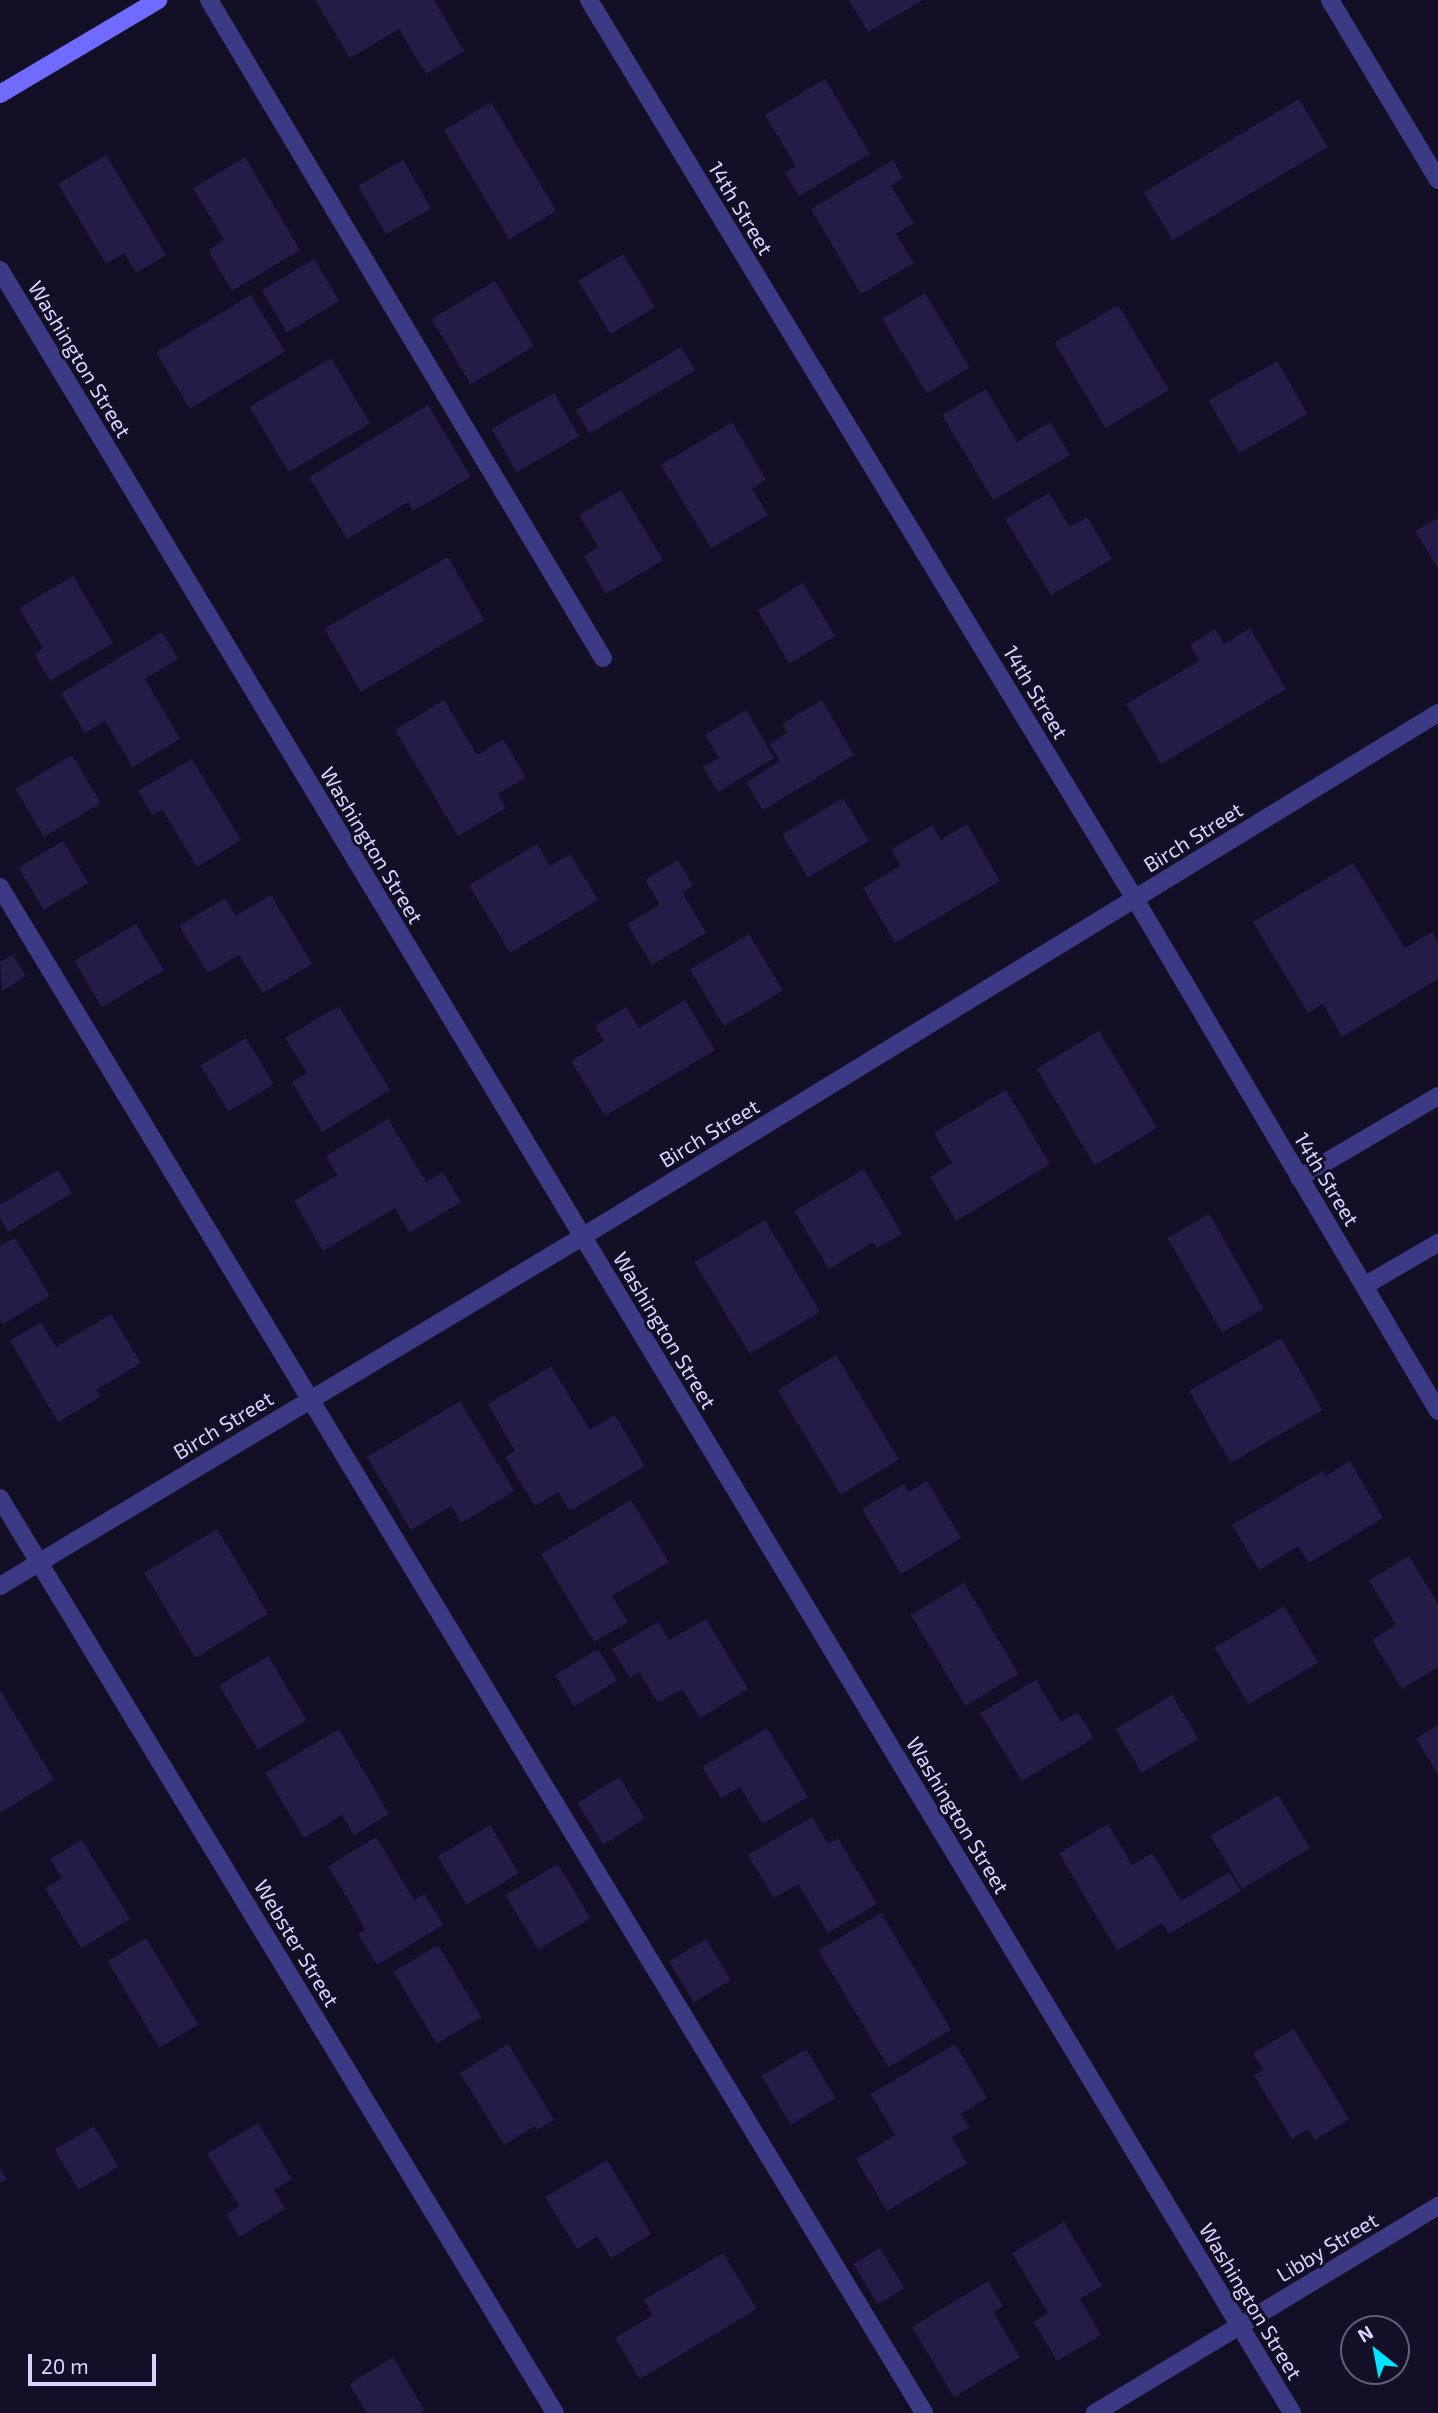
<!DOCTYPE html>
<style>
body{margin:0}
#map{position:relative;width:1438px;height:2413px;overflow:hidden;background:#130f26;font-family:"Exo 2",sans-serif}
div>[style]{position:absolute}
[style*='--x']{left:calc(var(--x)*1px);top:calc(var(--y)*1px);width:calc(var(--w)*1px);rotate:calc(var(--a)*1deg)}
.building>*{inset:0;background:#241b47;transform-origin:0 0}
.lane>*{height:18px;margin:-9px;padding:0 9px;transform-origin:9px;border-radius:9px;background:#3d3a85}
.street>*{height:18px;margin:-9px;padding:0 9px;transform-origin:9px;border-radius:9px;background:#3d3a85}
.secondary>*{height:18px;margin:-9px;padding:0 9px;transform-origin:9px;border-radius:9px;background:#6f6bff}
span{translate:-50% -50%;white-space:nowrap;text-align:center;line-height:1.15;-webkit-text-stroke:6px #130f26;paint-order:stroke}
.street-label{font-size:21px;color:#d9d4ff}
.north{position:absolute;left:1340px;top:2315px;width:70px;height:70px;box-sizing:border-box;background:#130f26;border:2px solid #625e7d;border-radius:50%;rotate:329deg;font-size:19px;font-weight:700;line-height:28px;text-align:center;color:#d9d4ff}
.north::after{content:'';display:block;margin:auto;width:24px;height:32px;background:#00e5ff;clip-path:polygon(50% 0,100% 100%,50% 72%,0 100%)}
.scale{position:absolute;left:28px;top:2354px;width:128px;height:32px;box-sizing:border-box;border:4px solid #d9d4ff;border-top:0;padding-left:9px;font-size:21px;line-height:24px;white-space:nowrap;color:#d9d4ff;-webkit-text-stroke:5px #130f26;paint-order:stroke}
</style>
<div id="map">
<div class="building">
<div style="clip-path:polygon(315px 0,434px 0,464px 51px,426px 74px,399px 29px,350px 58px)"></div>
<div style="clip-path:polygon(849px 0,923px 0,868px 32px)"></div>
<div style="clip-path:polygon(825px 79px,870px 154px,799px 196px,785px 173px,796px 166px,765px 115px)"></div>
<div style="left:1299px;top:99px;width:56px;height:181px;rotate:59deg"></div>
<div style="left:491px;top:102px;width:127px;height:55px;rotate:59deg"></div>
<div style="clip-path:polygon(106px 155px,166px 255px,136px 273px,124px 253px,106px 264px,58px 184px)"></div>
<div style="clip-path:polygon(245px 157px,300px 250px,232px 291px,208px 250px,224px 240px,193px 188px)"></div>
<div style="left:403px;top:160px;width:56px;height:52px;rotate:60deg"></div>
<div style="clip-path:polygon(893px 160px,903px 178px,891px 186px,914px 223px,896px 234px,914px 263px,861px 294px,811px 209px)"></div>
<div style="left:623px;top:254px;width:62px;height:52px;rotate:59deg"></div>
<div style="left:314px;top:259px;width:49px;height:61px;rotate:59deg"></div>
<div style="left:495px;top:281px;width:76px;height:74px;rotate:59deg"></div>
<div style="left:925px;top:293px;width:87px;height:50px;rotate:59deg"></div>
<div style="left:251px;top:295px;width:66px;height:111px;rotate:59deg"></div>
<div style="left:1118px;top:305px;width:99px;height:74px;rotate:59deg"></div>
<div style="left:681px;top:347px;width:27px;height:123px;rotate:59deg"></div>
<div style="left:331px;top:358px;width:76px;height:95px;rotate:59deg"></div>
<div style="left:1277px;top:361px;width:61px;height:79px;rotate:60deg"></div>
<div style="clip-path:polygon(986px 389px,1017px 442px,1050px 422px,1070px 455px,993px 500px,942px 415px)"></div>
<div style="left:554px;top:393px;width:50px;height:72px;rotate:60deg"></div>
<div style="clip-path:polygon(428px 405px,471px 477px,413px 511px,408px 502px,347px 539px,309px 477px)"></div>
<div style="clip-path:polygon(732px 422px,766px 480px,752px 489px,768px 515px,711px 548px,661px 465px)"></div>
<div style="clip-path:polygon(621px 490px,663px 560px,606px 594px,584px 556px,598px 547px,579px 515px)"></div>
<div style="clip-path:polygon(1049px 493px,1070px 527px,1087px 517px,1112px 559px,1051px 595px,1005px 519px)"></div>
<div style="clip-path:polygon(1438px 518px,1438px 569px,1415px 531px)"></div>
<div style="left:448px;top:557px;width:73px;height:143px;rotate:60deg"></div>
<div style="clip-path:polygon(73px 576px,113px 643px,50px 681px,34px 654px,43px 648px,19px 608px)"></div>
<div style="left:803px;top:583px;width:62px;height:53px;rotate:59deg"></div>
<div style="clip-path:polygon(1250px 628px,1286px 689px,1161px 764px,1126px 704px,1199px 661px,1190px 645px,1215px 629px,1224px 644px)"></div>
<div style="clip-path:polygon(162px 632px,178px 659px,145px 679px,180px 739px,133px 767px,105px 721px,85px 733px,61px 693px)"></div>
<div style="clip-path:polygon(444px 700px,477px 755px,503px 739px,526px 777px,498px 794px,506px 808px,458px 836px,395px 730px)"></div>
<div style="clip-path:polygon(822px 700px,854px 755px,763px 810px,746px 782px,780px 761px,770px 744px,787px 733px,782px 724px)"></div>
<div style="clip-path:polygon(746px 710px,774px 758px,718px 792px,703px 767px,719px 758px,705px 735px)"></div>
<div style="left:72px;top:755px;width:56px;height:66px;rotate:59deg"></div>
<div style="clip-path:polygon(192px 759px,241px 840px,197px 867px,162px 809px,152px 815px,138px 791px)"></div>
<div style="left:843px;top:798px;width:50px;height:71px;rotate:59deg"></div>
<div style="clip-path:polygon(967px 824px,1000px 881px,895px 943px,863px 888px,901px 865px,891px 850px,932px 825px,941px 840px)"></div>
<div style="left:63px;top:841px;width:49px;height:52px;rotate:59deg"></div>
<div style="clip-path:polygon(537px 844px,550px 866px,570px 854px,598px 900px,510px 953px,469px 885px)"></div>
<div style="clip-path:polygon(678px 860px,693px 886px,682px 892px,706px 933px,652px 965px,627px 924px,660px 904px,645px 880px)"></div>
<div style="clip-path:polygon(1353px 863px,1405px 948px,1432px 932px,1438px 943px,1438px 979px,1342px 1037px,1323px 1004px,1308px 1013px,1253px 922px)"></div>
<div style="clip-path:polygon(271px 895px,312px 964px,263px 993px,239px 955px,208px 973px,179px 926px,225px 898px,236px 916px)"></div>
<div style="left:136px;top:924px;width:54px;height:72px;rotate:59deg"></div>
<div style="left:749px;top:934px;width:66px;height:69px;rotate:59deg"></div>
<div style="clip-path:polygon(13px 955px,26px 976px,2px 991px,0 962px)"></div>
<div style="clip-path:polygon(685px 1000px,715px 1050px,605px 1116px,571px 1061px,604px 1041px,595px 1026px,626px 1007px,639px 1028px)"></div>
<div style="clip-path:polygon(339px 1006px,390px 1090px,322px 1132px,292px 1082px,307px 1073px,285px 1038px)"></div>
<div style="left:1099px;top:1031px;width:113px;height:73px;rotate:59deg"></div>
<div style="left:246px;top:1038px;width:54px;height:53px;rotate:59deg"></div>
<div style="clip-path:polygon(1006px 1090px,1050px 1164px,956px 1221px,930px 1177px,952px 1163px,934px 1133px)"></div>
<div style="clip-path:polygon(388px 1119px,426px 1182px,443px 1172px,461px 1202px,409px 1233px,395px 1208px,323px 1251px,294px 1201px,337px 1175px,326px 1156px)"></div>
<div style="clip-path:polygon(864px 1169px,902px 1234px,877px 1248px,873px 1242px,829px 1269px,794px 1211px)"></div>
<div style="clip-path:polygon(58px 1170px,72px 1193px,8px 1232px,0 1218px,0 1205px)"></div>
<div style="left:1209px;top:1214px;width:109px;height:48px;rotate:60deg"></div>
<div style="left:765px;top:1220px;width:107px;height:82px;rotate:59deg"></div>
<div style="clip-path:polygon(15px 1238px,50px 1296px,3px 1324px,0 1320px,0 1246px)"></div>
<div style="clip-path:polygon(111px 1314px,141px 1363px,96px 1390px,100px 1397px,58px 1422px,10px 1341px,41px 1322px,56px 1347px)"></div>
<div style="left:1281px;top:1338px;width:83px;height:106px;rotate:60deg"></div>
<div style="left:836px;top:1355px;width:122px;height:68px;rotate:59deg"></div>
<div style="clip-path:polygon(551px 1366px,590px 1430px,615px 1415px,645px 1466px,570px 1511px,558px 1492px,535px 1506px,505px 1457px,515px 1451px,488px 1404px)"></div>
<div style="clip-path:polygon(460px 1401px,514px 1491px,461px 1523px,451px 1506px,411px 1530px,367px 1457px)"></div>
<div style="clip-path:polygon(1350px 1461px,1383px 1518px,1309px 1563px,1298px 1546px,1259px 1570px,1232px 1525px,1323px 1471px,1326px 1476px)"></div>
<div style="clip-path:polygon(927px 1481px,961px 1538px,901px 1574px,862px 1509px,904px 1484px,909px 1492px)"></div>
<div style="clip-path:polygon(631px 1500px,669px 1562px,612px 1596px,628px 1622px,594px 1642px,541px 1554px)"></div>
<div style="left:217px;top:1529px;width:99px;height:85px;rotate:59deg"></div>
<div style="clip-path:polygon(1409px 1556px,1438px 1604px,1438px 1667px,1402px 1689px,1372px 1640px,1396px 1625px,1369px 1580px)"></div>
<div style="left:964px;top:1583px;width:106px;height:62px;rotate:59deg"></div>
<div style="left:1284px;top:1606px;width:66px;height:81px;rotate:59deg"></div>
<div style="clip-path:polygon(706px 1619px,748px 1689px,700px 1718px,682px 1689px,658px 1703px,639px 1672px,630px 1678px,612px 1649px,658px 1622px,669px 1640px)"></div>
<div style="left:598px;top:1649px;width:37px;height:50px;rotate:59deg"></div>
<div style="left:268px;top:1656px;width:75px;height:57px;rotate:59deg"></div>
<div style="clip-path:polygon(1036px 1680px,1061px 1722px,1078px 1712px,1094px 1738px,1022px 1781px,980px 1713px)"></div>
<div style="clip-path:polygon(0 1690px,54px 1780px,0 1813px)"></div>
<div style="left:1172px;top:1695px;width:51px;height:66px;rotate:59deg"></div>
<div style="clip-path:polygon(1438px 1725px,1438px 1775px,1416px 1738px)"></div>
<div style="clip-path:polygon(767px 1728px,808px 1797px,762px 1824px,740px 1787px,721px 1798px,702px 1767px)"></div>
<div style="clip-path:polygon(339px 1729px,389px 1814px,354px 1835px,342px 1815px,304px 1838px,265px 1773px)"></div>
<div style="left:619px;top:1777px;width:49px;height:49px;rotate:58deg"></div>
<div style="left:1278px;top:1795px;width:62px;height:79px;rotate:59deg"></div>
<div style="clip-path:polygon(812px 1817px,828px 1844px,838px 1838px,877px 1904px,828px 1933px,798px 1884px,774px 1898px,748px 1855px)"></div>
<div style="clip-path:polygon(1108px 1824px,1132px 1865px,1152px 1853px,1181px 1901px,1229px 1872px,1241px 1891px,1169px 1934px,1162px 1923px,1117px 1951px,1059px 1853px)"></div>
<div style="left:490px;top:1825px;width:56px;height:61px;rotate:59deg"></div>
<div style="clip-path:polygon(376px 1837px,414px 1900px,424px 1894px,443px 1925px,377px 1965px,358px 1934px,366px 1930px,328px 1866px)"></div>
<div style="clip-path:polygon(82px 1840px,130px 1919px,81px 1948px,45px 1888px,62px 1878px,50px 1859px)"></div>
<div style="left:558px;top:1864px;width:63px;height:61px;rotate:59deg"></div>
<div style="left:881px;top:1913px;width:136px;height:73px;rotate:59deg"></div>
<div style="left:146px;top:1938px;width:101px;height:45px;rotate:59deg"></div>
<div style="left:706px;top:1939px;width:48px;height:43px;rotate:59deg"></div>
<div style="left:438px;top:1945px;width:84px;height:52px;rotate:59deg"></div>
<div style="clip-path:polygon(1294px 2029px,1349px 2119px,1315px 2140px,1308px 2129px,1292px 2139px,1254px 2075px,1263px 2070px,1253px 2053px)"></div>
<div style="clip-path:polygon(508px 2044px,554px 2120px,537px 2130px,535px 2126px,504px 2145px,460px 2073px)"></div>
<div style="clip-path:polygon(955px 2044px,987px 2098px,961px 2114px,969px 2127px,952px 2137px,967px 2163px,887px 2211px,856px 2159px,895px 2135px,871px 2094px)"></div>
<div style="left:806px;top:2049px;width:57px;height:52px;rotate:59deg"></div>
<div style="clip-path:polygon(258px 2123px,292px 2179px,274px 2190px,285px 2209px,239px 2237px,226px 2214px,239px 2206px,207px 2154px)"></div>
<div style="left:94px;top:2126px;width:47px;height:46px;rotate:59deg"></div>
<div style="clip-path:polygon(607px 2160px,651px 2234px,611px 2258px,597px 2236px,577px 2249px,545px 2197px)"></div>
<div style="clip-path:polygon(0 2168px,7px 2179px,0 2183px)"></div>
<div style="clip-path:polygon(1064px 2222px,1102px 2286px,1080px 2299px,1101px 2335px,1057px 2361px,1034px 2322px,1048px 2313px,1012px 2253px)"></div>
<div style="left:880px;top:2248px;width:47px;height:31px;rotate:59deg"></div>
<div style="clip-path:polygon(723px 2253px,757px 2309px,640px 2379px,615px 2338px,653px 2315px,644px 2300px)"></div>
<div style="clip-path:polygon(988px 2281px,1003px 2306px,993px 2312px,1020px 2357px,954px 2397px,912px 2327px)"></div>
<div style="clip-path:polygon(393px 2357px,424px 2410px,419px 2413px,367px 2413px,349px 2384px)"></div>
</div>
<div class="lane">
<div style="--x:209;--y:0;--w:767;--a:59.09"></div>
<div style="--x:0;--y:887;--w:1784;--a:58.8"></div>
<div style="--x:1299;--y:1178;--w:161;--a:-30.5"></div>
<div style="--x:1364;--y:1286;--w:86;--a:-30.2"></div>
</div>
<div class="street">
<div style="--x:589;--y:0;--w:1052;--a:58.73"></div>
<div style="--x:1135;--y:899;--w:595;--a:59.38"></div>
<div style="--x:1330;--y:0;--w:210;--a:59"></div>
<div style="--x:0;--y:270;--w:2502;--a:58.91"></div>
<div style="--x:0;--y:1498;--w:1070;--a:58.76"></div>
<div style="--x:0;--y:1586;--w:679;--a:-30.95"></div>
<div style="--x:582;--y:1237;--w:1004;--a:-31.47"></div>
<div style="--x:1095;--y:2413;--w:401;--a:-31.1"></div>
</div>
<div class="secondary">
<div style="--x:0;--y:94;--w:184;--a:-30.7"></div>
</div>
<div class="street-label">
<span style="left:741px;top:208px;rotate:59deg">14th Street</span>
<span style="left:80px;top:359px;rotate:59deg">Washington Street</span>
<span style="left:1036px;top:692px;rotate:59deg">14th Street</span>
<span style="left:1193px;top:837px;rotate:-32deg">Birch Street</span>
<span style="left:372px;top:845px;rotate:59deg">Washington Street</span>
<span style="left:709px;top:1133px;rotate:-31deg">Birch Street</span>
<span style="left:1327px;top:1179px;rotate:59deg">14th Street</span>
<span style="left:665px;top:1330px;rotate:59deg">Washington Street</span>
<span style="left:223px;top:1425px;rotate:-31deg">Birch Street</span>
<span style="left:958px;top:1815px;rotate:59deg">Washington Street</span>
<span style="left:297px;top:1943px;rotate:59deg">Webster Street</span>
<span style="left:1327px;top:2247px;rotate:-31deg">Libby Street</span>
<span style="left:1251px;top:2301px;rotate:59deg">Washington Street</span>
</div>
<div class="north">N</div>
<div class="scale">20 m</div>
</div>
